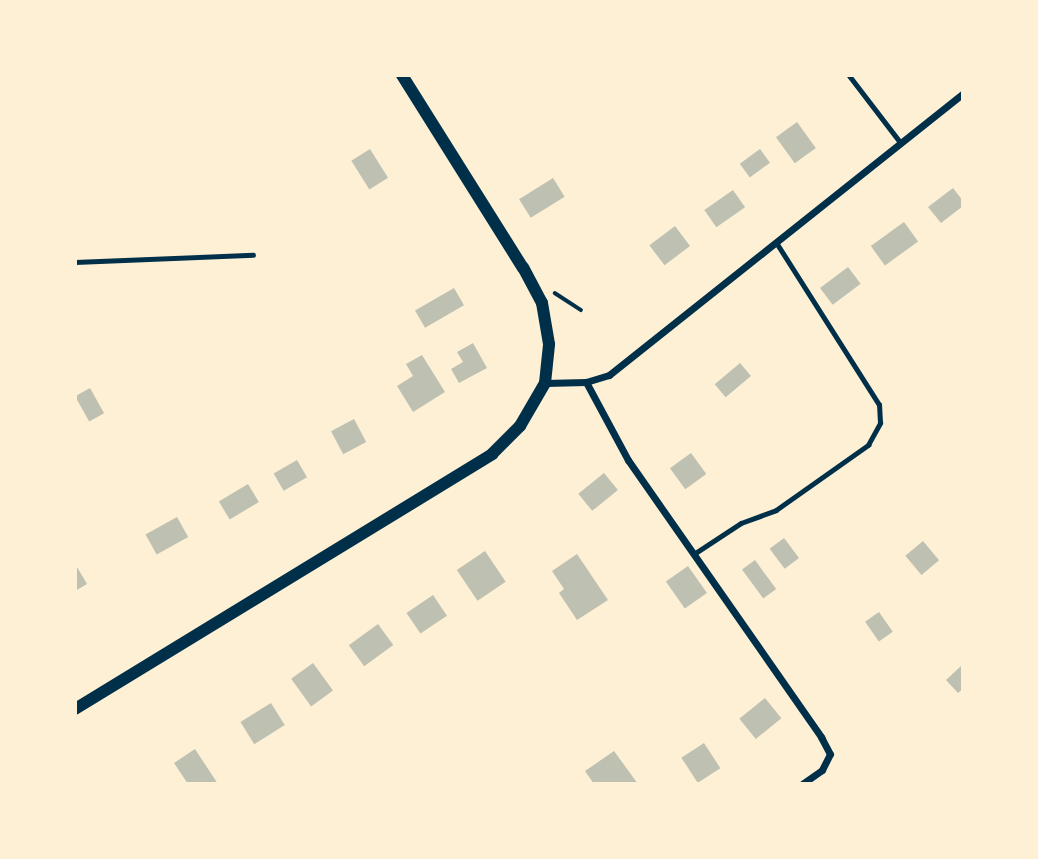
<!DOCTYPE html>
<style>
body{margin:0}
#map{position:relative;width:1038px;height:859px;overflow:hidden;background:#fdf0d5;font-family:"Exo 2",sans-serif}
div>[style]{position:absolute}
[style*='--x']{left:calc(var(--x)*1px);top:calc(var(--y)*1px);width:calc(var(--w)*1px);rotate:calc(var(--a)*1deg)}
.building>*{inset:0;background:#bec0b2;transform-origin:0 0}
.path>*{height:3.5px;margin:-1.75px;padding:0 1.75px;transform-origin:1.75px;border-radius:1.75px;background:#003049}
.service>*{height:4.5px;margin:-2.25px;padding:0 2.25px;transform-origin:2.25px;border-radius:2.25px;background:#003049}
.minor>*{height:7px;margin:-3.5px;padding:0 3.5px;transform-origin:3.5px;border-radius:3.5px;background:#003049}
.primary>*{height:12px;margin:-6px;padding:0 6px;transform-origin:6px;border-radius:6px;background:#003049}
span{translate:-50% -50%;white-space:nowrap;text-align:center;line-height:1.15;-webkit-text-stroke:6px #fdf0d5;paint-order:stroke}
.frame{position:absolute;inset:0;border:77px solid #fdf0d5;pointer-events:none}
</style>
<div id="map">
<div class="building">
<div style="left:797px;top:122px;width:32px;height:26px;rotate:54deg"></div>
<div style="left:370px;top:149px;width:34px;height:22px;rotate:58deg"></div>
<div style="left:760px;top:149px;width:17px;height:25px;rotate:54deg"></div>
<div style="left:553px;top:178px;width:22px;height:40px;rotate:58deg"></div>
<div style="clip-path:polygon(953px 188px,963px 201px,963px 206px,941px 223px,928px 207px)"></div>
<div style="left:733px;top:190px;width:21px;height:35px;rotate:55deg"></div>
<div style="left:904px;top:222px;width:24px;height:41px;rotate:54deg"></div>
<div style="left:675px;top:226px;width:25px;height:32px;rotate:53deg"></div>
<div style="left:848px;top:267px;width:21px;height:35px;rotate:53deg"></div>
<div style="left:454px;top:288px;width:20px;height:45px;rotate:60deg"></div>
<div style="clip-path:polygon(473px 343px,487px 368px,459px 383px,451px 369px,463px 362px,457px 352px)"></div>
<div style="clip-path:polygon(422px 355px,445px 392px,413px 412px,397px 386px,413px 376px,406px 364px)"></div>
<div style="left:740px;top:363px;width:17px;height:33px;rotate:50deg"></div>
<div style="left:90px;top:388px;width:29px;height:17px;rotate:61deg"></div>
<div style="left:354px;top:419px;width:26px;height:26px;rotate:62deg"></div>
<div style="left:691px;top:453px;width:26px;height:26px;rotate:54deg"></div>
<div style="left:297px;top:460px;width:20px;height:27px;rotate:60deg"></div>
<div style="left:604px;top:473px;width:22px;height:33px;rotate:51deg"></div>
<div style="left:248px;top:484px;width:21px;height:34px;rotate:59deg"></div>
<div style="left:177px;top:517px;width:23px;height:36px;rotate:61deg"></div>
<div style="left:784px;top:538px;width:25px;height:18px;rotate:53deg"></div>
<div style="left:923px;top:541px;width:25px;height:23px;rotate:50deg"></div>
<div style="left:485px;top:551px;width:37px;height:34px;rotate:56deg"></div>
<div style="clip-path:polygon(577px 554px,608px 600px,577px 620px,559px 593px,564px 589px,552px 571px)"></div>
<div style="left:755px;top:560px;width:36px;height:16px;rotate:54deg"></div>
<div style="left:688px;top:566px;width:33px;height:27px;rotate:55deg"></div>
<div style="clip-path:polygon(77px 567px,87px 584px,75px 591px,75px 568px)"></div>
<div style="left:433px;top:595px;width:25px;height:32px;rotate:56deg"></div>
<div style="left:879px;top:612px;width:24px;height:17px;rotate:55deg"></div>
<div style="left:378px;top:624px;width:26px;height:36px;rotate:54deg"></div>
<div style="left:313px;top:663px;width:34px;height:27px;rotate:54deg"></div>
<div style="clip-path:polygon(961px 666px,963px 689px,958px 693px,946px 680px)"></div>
<div style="left:765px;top:698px;width:26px;height:33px;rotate:51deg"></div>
<div style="left:271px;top:703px;width:26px;height:36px;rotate:58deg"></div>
<div style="left:704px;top:743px;width:30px;height:27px;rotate:57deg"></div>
<div style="clip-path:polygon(195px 749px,218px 784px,188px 784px,174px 763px)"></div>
<div style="clip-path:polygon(614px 751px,638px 784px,594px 784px,585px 771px)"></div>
</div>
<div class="path">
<div style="--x:555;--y:293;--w:31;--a:33"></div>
</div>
<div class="service">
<div style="--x:849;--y:75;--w:86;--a:52.6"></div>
<div style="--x:75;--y:262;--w:178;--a:-2.3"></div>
<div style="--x:694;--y:554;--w:56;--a:-33.4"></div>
<div style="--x:741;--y:523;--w:37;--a:-20"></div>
<div style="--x:776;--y:510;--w:113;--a:-35.2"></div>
<div style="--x:868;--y:445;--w:25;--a:-61"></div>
<div style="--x:880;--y:423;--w:18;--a:-93"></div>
<div style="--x:879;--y:405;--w:192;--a:-122.4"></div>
</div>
<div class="minor">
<div style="--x:586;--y:382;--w:89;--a:61.7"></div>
<div style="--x:628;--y:460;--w:338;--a:55.1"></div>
<div style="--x:821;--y:737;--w:19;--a:62"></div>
<div style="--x:830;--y:754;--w:18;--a:117"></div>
<div style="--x:822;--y:770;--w:24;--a:145"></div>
<div style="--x:545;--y:383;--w:41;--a:-1.4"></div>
<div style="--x:586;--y:382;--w:24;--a:-17"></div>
<div style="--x:609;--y:375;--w:453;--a:-38.5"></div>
</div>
<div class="primary">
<div style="--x:75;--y:709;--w:489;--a:-31.4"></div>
<div style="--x:492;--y:454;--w:40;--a:-45"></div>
<div style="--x:520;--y:426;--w:50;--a:-59.8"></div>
<div style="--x:545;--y:383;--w:39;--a:-84"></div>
<div style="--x:549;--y:344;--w:42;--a:-99.7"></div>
<div style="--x:542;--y:303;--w:40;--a:-118"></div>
<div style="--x:523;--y:268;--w:228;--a:-122.1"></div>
</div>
<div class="frame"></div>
</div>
